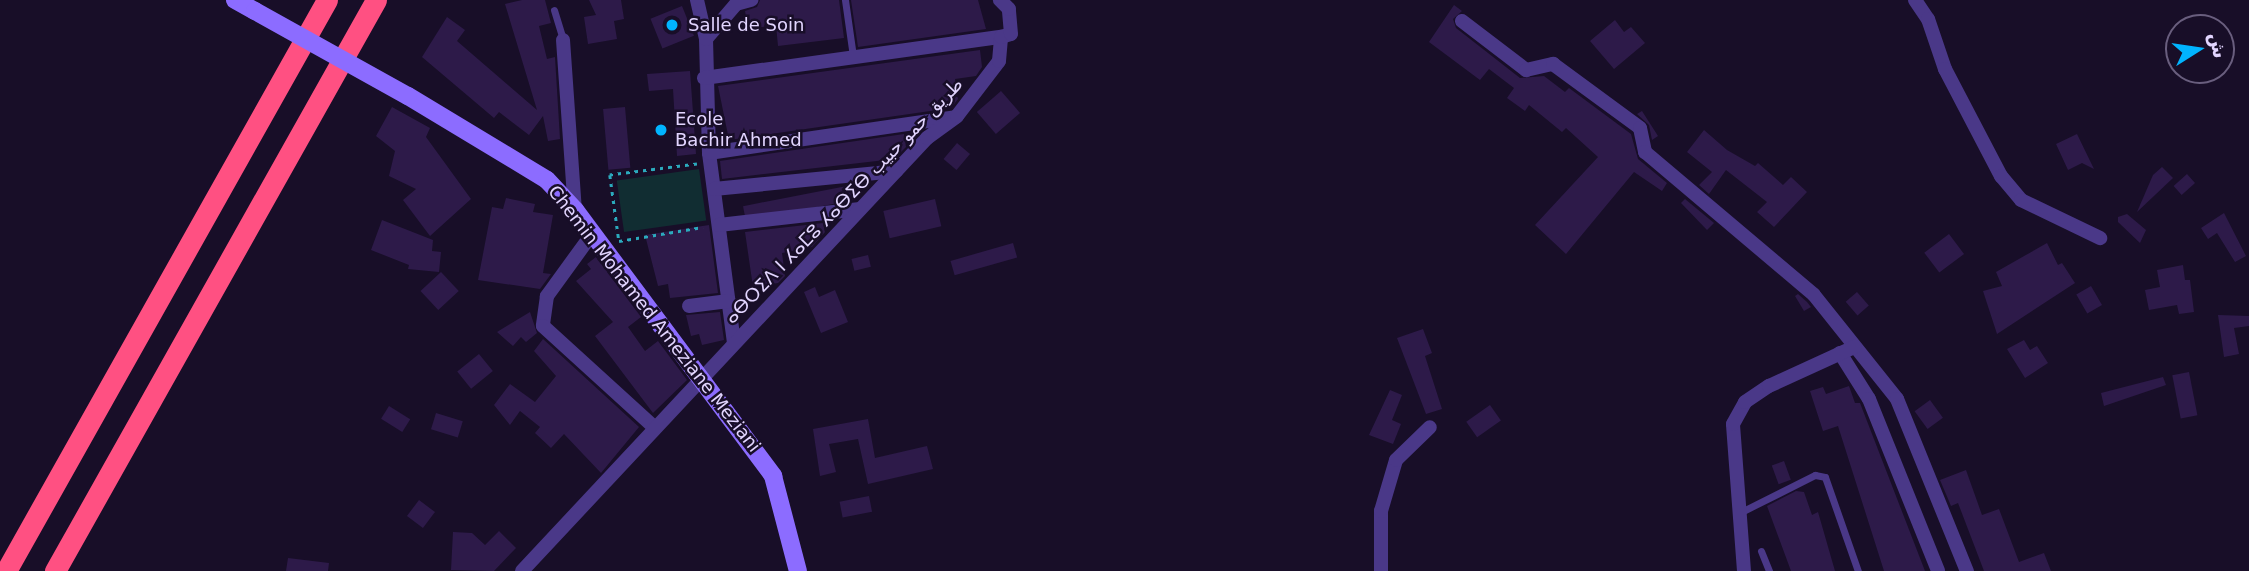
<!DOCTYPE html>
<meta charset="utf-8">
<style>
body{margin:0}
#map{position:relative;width:2249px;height:571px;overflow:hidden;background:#180e28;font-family:"DejaVu Sans",Cairo,"Noto Sans Tifinagh",sans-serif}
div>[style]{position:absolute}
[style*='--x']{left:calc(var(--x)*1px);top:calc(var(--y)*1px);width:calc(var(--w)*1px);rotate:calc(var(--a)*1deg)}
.green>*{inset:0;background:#112d32;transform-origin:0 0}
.building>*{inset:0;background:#2d1a49;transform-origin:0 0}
.path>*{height:2.5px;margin-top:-1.25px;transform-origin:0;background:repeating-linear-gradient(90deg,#2baabd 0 3.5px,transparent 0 8.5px)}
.service>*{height:7px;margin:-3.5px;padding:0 3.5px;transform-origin:3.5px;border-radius:3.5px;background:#4a3888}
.minor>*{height:14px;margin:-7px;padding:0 7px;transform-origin:7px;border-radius:7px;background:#4a3888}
.secondary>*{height:18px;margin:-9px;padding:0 9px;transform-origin:9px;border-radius:9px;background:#8c6cff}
.motorway>*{height:21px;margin:-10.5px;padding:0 10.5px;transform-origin:10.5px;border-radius:10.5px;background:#ff5082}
.secondary-bridge>*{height:18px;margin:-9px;padding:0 9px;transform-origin:9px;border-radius:9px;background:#8c6cff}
.dots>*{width:19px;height:19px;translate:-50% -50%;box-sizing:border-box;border:4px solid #180e28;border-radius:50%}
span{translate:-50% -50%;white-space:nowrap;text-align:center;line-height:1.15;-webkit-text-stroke:5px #180e28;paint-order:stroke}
.poi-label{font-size:18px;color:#e2d5ff}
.left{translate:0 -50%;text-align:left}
.street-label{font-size:18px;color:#e2d5ff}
.north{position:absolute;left:2165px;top:14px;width:70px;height:70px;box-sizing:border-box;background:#180e28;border:2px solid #695e7e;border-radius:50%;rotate:78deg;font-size:19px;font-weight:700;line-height:28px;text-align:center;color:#e2d5ff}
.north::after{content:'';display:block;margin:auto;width:24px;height:32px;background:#01b4ff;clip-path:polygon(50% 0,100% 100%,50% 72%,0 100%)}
</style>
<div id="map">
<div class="green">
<div style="left:699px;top:169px;width:52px;height:83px;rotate:82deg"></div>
</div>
<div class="building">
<div style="clip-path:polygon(522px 0,545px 0,551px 23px,539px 26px,547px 59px,555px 57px,560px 139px,548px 141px,543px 116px,529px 135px,499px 112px,494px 118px,422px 57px,447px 17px,465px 30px,457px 41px,537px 110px,505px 4px)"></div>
<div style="clip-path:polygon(589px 0,621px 0,624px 19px,614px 21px,617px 39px,588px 44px,584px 17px,596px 15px)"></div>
<div style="clip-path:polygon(760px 0,839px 0,844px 38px,778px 46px,776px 25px,748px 29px,745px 11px,757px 7px)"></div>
<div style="clip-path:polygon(851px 0,978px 0,986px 29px,858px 47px)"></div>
<div style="clip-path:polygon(1454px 5px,1462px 11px,1453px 19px,1456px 28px,1520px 78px,1544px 76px,1565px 92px,1569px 88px,1631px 134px,1638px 159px,1667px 183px,1662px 191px,1634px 172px,1566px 254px,1535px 225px,1598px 157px,1566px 128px,1562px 132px,1529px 105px,1525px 111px,1507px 98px,1514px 88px,1489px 69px,1480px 80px,1429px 42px)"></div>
<div style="left:682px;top:6px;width:32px;height:34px;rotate:68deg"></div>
<div style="clip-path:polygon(1615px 20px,1624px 32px,1631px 27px,1645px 43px,1614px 69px,1590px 41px)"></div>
<div style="clip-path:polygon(980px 50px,982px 67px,976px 76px,955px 79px,958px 99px,951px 108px,729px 140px,718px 86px)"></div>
<div style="clip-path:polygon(690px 71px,696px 154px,677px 156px,673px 89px,649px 91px,647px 74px)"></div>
<div style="left:1001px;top:91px;width:29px;height:32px;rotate:49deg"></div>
<div style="clip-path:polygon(392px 107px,430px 128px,426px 137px,471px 199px,430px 236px,403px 200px,416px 189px,389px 176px,395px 151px,376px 136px)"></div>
<div style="left:625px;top:107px;width:61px;height:22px;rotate:85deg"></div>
<div style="clip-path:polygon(1642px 111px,1658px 136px,1652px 140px,1649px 125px,1637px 114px)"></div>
<div style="clip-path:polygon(1704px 130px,1727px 150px,1755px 166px,1758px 163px,1783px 185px,1791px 177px,1807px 192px,1774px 227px,1757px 212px,1767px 202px,1726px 170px,1709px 194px,1699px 185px,1712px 172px,1687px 152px)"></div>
<div style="clip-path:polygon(904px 134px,906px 147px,894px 159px,722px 179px,720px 161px)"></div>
<div style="clip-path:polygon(2077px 134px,2094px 169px,2082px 163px,2068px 170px,2056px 144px)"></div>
<div style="left:957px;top:143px;width:17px;height:21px;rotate:40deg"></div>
<div style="clip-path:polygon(2162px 167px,2173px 178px,2137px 212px,2153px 175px)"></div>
<div style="left:2187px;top:174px;width:12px;height:18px;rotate:48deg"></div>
<div style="left:852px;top:185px;width:15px;height:111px;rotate:79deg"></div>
<div style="clip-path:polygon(506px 198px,535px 204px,533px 212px,553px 215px,543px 273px,551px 274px,540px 289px,478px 280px,492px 207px,503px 209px)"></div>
<div style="left:935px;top:199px;width:28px;height:53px;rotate:77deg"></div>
<div style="clip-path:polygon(1685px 199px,1714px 223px,1707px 230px,1681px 203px)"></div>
<div style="clip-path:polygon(2224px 213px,2246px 256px,2235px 262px,2217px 233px,2208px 239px,2201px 228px)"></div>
<div style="clip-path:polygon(2127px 214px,2146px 230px,2140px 243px,2118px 222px,2118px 217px)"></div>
<div style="clip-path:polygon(382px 220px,433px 240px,432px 251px,441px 252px,439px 272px,408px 269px,409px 265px,371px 250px)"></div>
<div style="clip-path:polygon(823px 223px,825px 232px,812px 247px,782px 253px,785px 276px,778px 283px,753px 287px,745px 232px)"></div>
<div style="clip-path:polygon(709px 225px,718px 293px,670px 298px,668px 284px,658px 286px,645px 235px)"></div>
<div style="left:1949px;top:234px;width:25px;height:31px;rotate:53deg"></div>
<div style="left:1013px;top:243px;width:15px;height:65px;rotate:74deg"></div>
<div style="clip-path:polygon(2047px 243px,2058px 265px,2062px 263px,2075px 283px,1997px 334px,1983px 291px,2002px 286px,1996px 272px)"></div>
<div style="left:868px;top:255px;width:12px;height:17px;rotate:76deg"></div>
<div style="clip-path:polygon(596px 257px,641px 317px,628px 327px,645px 351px,658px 341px,687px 380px,653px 413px,595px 336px,613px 322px,576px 281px,591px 269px,587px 264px)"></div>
<div style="clip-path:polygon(2183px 265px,2185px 280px,2190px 280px,2194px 312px,2179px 314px,2177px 305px,2149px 310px,2145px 290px,2160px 287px,2157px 270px)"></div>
<div style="left:441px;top:272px;width:26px;height:28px;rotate:47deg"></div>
<div style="left:2091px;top:286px;width:22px;height:17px;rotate:60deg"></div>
<div style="clip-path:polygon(815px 287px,819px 297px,835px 290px,848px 322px,821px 333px,804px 292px)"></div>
<div style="left:1857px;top:292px;width:18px;height:15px;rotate:49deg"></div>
<div style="clip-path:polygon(1798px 294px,1807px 302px,1811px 307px,1804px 311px,1795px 296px)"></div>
<div style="clip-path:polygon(530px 312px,537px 333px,526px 342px,521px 337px,513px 346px,497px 332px)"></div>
<div style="clip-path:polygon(720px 312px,724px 340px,702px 345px,699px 334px,691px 336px,686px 315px)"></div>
<div style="clip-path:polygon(2218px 315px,2249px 316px,2249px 326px,2234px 328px,2239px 354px,2224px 357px)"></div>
<div style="clip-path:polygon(1423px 329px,1432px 353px,1425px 356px,1442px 409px,1426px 414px,1397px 338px)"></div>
<div style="clip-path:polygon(543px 339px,639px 427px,601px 473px,564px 434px,551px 448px,535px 433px,540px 427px,520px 411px,510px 425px,494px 405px,510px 384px,535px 402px,556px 376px,534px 351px)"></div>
<div style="clip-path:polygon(2024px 340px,2030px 350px,2037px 346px,2048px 363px,2025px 378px,2007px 349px)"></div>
<div style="left:479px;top:354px;width:22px;height:28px;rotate:51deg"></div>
<div style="left:2189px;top:372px;width:44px;height:17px;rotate:79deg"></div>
<div style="clip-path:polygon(2163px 377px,2166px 385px,2104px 406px,2101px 393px)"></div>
<div style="clip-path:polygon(1849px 386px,1855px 403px,1860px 403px,1925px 571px,1884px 571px,1838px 426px,1823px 431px,1810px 391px,1823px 387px,1826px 394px)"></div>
<div style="clip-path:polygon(1390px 390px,1402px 395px,1392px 420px,1401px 424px,1393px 444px,1369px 435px)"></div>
<div style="left:1930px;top:400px;width:22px;height:19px;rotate:54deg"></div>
<div style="left:1490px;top:405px;width:19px;height:29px;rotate:55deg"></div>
<div style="left:389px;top:406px;width:25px;height:15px;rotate:32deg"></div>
<div style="left:436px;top:413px;width:28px;height:17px;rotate:17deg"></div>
<div style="clip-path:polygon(868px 419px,875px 458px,927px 446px,933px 469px,868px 484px,858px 439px,829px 444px,836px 472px,820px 476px,813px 429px)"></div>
<div style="left:1784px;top:461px;width:20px;height:13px;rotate:70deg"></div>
<div style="clip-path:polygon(1966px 470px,1982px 515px,1999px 509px,2019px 562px,2044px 553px,2051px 571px,1984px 571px,1958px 503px,1951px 506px,1940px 480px)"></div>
<div style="clip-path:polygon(1796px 491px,1804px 492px,1812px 515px,1818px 512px,1835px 571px,1791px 571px,1767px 506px)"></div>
<div style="left:869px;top:496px;width:16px;height:30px;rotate:79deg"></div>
<div style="left:419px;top:500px;width:20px;height:20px;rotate:37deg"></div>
<div style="clip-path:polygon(499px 531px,516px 548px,494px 571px,451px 570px,453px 532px,472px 533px,485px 545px)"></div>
<div style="clip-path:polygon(288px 558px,329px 563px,328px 571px,286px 571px)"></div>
</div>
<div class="path">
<div style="--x:697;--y:164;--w:88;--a:172.8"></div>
<div style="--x:610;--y:175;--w:67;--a:82.2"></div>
<div style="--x:619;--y:241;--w:85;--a:-9.5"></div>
</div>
<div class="service">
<div style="--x:845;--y:0;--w:57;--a:81.9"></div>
<div style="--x:554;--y:10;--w:31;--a:73"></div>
<div style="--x:1739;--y:513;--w:85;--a:-26.6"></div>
<div style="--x:1815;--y:475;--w:10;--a:11"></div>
<div style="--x:1825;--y:477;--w:100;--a:70.7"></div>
<div style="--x:1761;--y:551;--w:22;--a:68"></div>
</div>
<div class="minor">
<div style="--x:697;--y:0;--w:40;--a:77"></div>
<div style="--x:706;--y:39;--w:114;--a:88.5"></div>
<div style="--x:709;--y:153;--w:192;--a:82.5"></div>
<div style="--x:1915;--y:0;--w:23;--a:56"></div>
<div style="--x:1928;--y:19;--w:53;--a:71.2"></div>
<div style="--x:1945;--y:69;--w:121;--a:62.4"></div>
<div style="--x:2001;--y:176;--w:31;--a:50"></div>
<div style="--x:2021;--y:200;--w:88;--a:25.7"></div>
<div style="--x:1462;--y:21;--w:81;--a:37.4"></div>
<div style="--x:1526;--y:70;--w:28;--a:-13"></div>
<div style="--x:1553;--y:64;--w:108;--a:36.3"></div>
<div style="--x:1640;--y:128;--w:25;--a:78"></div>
<div style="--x:1645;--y:152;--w:221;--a:40.2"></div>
<div style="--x:1814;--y:295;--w:133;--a:51.4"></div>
<div style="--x:1897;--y:399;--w:186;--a:67.9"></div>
<div style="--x:706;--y:39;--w:46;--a:-49.4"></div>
<div style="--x:736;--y:4;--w:16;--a:-15"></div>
<div style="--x:563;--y:40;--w:170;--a:86"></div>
<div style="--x:704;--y:78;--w:300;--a:-7.9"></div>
<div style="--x:709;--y:153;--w:249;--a:-8.3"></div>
<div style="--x:714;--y:189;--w:183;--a:-5.6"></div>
<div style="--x:719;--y:225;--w:142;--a:-6.5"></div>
<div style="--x:592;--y:234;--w:77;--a:126"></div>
<div style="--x:547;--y:296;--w:30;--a:98"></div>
<div style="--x:543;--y:326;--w:150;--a:42.3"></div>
<div style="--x:689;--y:306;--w:40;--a:-7.1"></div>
<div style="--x:1840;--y:353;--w:54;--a:57.8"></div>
<div style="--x:1869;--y:399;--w:185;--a:68.1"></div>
<div style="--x:522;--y:571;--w:593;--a:-46.91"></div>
<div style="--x:927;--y:138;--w:37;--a:-36"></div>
<div style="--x:957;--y:116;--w:69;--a:-52.6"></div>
<div style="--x:999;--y:61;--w:24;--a:-85"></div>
<div style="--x:1001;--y:37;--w:10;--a:-17"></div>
<div style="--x:1011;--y:34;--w:25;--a:-95"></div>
<div style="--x:1009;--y:9;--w:13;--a:-135"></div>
<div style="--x:1381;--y:571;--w:60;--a:-90"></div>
<div style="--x:1381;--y:511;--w:53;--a:-73.6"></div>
<div style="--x:1396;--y:460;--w:47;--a:-44.1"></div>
<div style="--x:1744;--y:571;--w:147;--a:-94.3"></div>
<div style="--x:1733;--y:424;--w:25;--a:-61"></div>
<div style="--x:1745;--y:402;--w:29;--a:-34"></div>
<div style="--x:1769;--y:386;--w:94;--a:-24.6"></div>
</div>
<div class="secondary">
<div style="--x:235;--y:0;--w:23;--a:29"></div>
<div style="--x:408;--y:96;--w:162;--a:31.1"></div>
<div style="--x:547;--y:180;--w:41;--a:47"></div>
<div style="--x:575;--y:210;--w:332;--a:53.3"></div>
<div style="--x:773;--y:476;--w:98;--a:75.3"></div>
</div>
<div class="motorway">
<div style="--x:6;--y:571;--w:655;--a:-60.66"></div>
<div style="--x:55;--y:571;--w:655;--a:-60.66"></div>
</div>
<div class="secondary-bridge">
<div style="--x:255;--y:11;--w:175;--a:29.1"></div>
</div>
<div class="dots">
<div style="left:672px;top:25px;background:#01b4ff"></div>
<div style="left:661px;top:130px;background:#01b4ff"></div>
</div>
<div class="poi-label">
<span class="left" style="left:688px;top:25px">Salle de Soin</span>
<span class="left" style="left:675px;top:130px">Ecole<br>Bachir Ahmed</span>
</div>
<div class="street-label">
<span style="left:844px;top:201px;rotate:-46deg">ⴰⴱⵔⵉⴷ ⵏ ⵃⴰⵎⵓ ⵃⴰⴱⵉⴱ طريق حمو حبيب</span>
<span style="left:654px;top:319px;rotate:52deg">Chemin Mohamed Ameziane Meziani</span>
</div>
<div class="north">ش</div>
</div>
